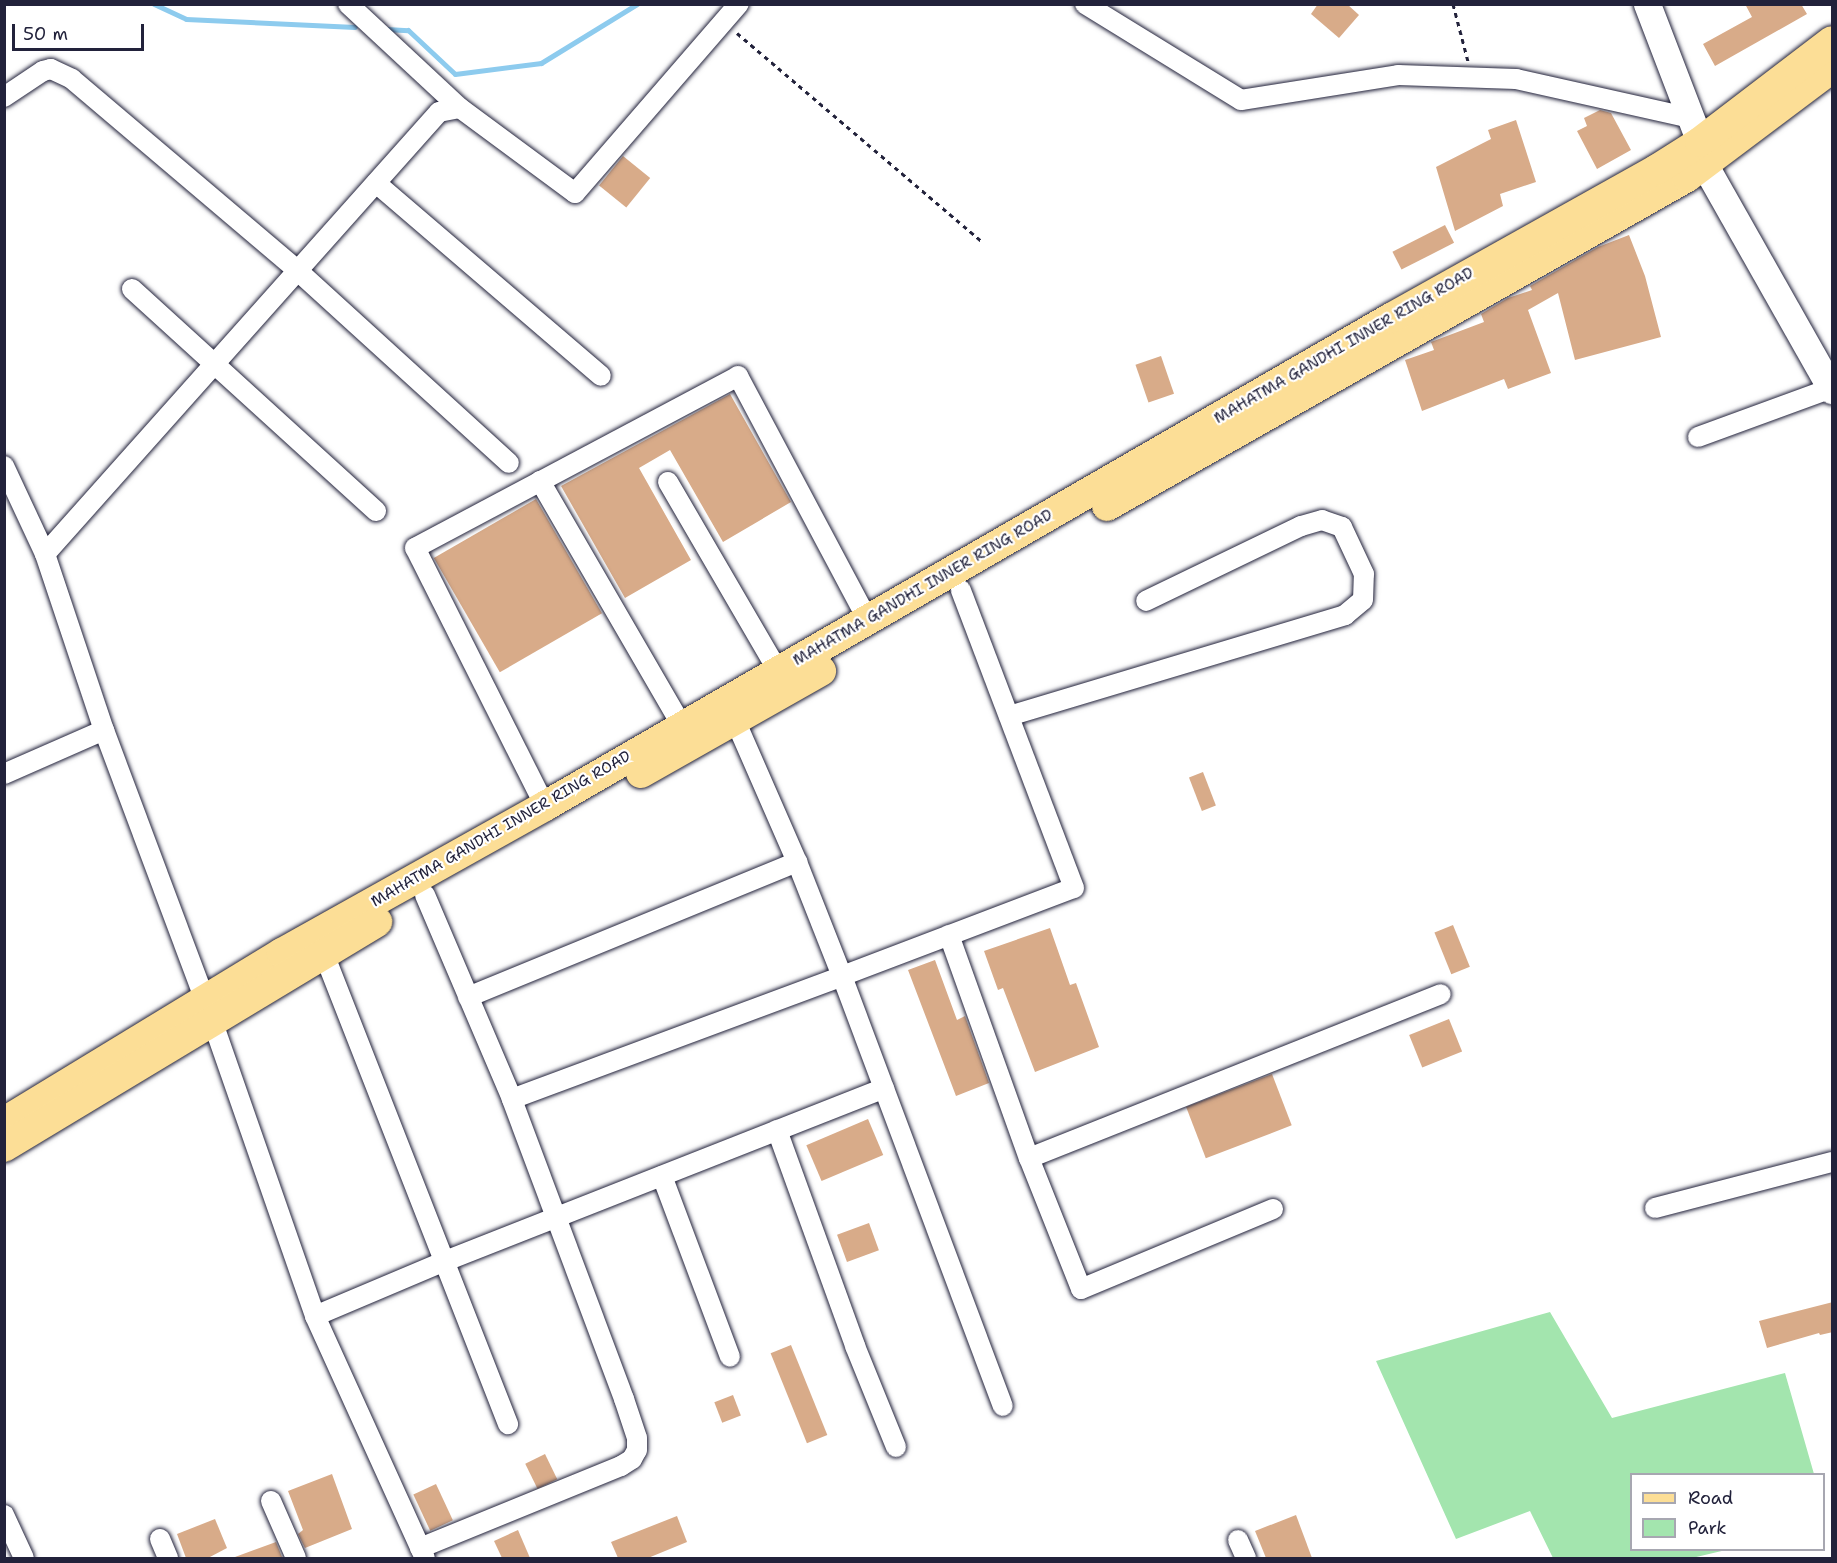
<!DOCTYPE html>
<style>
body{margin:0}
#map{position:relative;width:1837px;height:1563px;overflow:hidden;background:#fff;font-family:"Shantell Sans",sans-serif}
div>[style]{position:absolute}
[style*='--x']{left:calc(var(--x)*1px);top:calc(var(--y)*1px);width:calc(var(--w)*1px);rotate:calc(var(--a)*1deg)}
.green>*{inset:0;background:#a3e5ae}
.stream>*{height:5px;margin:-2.5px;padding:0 2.5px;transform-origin:2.5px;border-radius:2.5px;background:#8dcbee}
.building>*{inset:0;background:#d8ab89;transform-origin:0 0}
.path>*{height:3px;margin-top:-1.5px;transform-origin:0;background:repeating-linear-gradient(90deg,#22223b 0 4.5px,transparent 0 9px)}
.roads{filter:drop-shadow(0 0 2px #22223b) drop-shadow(0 0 2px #22223b)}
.minor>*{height:20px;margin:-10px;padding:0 10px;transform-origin:10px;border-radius:10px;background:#fff}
.secondary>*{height:27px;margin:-13.5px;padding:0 13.5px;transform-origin:13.5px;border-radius:13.5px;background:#fff}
.primary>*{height:30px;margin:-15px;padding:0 15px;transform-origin:15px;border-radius:15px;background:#fcde96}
span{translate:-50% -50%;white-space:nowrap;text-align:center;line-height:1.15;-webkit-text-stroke:4.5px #fff;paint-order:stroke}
.street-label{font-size:15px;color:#22223b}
.frame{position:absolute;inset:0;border:6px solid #22223b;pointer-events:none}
.legend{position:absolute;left:1630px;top:1473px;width:195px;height:78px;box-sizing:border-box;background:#fff;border:2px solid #a7a7b1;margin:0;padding:8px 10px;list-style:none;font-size:18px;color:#22223b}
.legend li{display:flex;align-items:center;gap:12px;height:30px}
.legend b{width:30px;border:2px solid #a7a7b1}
.scale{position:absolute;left:12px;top:24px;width:132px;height:27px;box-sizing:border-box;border:3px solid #22223b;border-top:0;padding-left:8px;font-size:18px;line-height:21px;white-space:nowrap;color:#22223b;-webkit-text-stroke:4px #fff;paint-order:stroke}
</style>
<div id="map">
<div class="green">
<div style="clip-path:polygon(1550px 1312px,1612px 1418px,1785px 1373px,1814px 1474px,1632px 1474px,1632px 1550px,1726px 1550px,1692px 1558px,1553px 1558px,1530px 1511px,1456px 1539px,1376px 1361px)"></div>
</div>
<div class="stream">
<div style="--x:154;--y:4;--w:35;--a:25"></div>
<div style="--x:186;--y:19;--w:169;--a:2.7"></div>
<div style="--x:386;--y:29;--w:22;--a:3"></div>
<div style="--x:408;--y:30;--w:64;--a:43.1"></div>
<div style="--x:455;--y:74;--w:87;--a:-7.3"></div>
<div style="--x:541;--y:63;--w:113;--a:-31.6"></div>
</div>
<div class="building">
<div style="clip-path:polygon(1318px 4px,1347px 4px,1359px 15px,1339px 38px,1311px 14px)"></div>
<div style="clip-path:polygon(1745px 4px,1801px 4px,1807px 14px,1715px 66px,1703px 44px,1752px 17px)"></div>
<div style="clip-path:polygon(1600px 110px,1611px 113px,1631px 150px,1597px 169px,1577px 131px,1587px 126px,1584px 118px)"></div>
<div style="clip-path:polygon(1516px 120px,1536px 182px,1500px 194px,1503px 206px,1455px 231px,1436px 167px,1491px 139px,1488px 130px)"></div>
<div style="left:623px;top:156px;width:35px;height:38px;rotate:39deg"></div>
<div style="left:1445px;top:225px;width:20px;height:59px;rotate:63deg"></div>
<div style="clip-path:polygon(1629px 235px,1645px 276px,1661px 337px,1575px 360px,1558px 293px,1528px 310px,1551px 373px,1508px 389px,1504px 379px,1422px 411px,1405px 360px,1434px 350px,1431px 342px,1484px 322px,1481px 314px,1508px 298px,1532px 290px,1530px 286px,1598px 247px)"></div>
<div style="left:1161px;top:356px;width:40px;height:27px;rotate:71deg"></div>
<div style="clip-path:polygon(730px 394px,791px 502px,723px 542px,670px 450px,639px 468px,691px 560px,625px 598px,561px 486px)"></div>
<div style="left:536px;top:499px;width:132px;height:118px;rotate:60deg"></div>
<div style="left:1203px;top:772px;width:36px;height:15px;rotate:69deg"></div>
<div style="left:1453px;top:925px;width:45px;height:20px;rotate:68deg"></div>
<div style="clip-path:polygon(1050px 928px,1070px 985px,1076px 983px,1099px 1047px,1035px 1072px,1003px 988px,998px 990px,984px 951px)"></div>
<div style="clip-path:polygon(935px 960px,957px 1020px,965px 1016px,989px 1083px,956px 1096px,908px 970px)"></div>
<div style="left:1449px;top:1019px;width:35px;height:43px;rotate:68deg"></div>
<div style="left:1272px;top:1074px;width:55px;height:92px;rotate:69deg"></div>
<div style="left:868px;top:1119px;width:39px;height:67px;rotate:67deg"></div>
<div style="left:869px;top:1223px;width:29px;height:34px;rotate:70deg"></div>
<div style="clip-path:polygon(1833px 1302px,1833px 1332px,1820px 1335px,1819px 1333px,1767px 1348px,1759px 1321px)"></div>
<div style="left:791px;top:1345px;width:97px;height:22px;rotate:68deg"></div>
<div style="left:733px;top:1395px;width:22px;height:20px;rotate:69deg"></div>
<div style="left:545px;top:1454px;width:28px;height:22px;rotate:64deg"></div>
<div style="clip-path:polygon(332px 1474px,352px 1529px,305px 1548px,298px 1534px,303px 1530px,288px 1491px)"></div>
<div style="left:436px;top:1484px;width:40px;height:25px;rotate:65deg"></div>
<div style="clip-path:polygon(1296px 1515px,1312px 1558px,1266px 1558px,1255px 1531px)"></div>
<div style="clip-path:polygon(677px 1516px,687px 1542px,648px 1558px,618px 1558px,611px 1542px)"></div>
<div style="clip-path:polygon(215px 1519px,227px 1548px,208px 1558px,186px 1558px,177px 1534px)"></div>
<div style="clip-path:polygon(518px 1530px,530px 1558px,502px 1558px,494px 1541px)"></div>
<div style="clip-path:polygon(276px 1542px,282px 1557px,235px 1558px,235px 1557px)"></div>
</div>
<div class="path">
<div style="--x:1453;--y:4;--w:59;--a:75.3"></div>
<div style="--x:737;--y:33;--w:323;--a:40.4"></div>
</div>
<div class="roads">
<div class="minor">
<div style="--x:348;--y:4;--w:153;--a:42.9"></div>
<div style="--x:1085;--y:4;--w:183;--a:31.6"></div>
<div style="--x:1241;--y:100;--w:159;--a:-9"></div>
<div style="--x:1398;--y:75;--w:118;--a:1.9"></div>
<div style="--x:1516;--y:79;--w:179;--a:12.6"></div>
<div style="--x:4;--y:97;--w:47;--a:-33.7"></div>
<div style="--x:43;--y:71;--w:8;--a:-14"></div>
<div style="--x:51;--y:69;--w:23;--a:25"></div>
<div style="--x:72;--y:79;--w:297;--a:40.3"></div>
<div style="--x:298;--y:271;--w:285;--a:42.3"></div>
<div style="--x:376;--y:183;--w:296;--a:40.6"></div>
<div style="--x:132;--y:289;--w:330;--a:42.3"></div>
<div style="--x:1698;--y:437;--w:143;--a:-20.1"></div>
<div style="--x:4;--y:466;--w:97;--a:65"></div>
<div style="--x:45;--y:554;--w:186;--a:71.5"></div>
<div style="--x:104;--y:730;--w:288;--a:69.5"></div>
<div style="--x:205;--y:1000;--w:335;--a:70.8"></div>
<div style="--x:315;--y:1316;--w:266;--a:65.6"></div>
<div style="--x:540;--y:481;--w:283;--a:59.9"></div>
<div style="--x:668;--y:482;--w:219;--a:59.8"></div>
<div style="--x:45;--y:554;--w:592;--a:-48.29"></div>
<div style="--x:439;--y:112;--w:21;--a:-11"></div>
<div style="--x:460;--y:108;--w:143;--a:36.5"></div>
<div style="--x:575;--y:193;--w:250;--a:-49.1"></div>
<div style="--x:1009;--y:716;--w:351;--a:-16.7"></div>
<div style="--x:1345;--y:615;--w:23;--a:-40"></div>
<div style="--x:1363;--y:600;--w:26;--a:-88"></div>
<div style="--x:1364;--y:574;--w:52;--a:-115.1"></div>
<div style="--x:1342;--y:527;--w:21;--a:-161"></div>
<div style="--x:1322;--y:520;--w:22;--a:164"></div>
<div style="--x:1301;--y:526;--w:172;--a:154.2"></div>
<div style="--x:735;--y:720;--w:155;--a:66.4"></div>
<div style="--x:797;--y:862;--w:123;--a:68.5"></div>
<div style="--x:842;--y:976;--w:248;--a:-20.8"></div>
<div style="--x:1074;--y:888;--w:319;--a:-110.8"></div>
<div style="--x:4;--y:774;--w:109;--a:-23.7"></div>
<div style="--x:545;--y:806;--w:289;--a:-116.7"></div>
<div style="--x:415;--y:548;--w:366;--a:-28"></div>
<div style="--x:738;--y:376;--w:276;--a:62"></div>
<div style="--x:425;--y:895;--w:222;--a:66.9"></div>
<div style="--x:949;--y:935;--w:237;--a:70.3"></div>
<div style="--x:1029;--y:1158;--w:443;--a:-21.7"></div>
<div style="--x:324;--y:954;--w:505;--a:68.62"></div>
<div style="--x:468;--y:997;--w:356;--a:-22.3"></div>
<div style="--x:777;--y:1130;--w:230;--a:70.1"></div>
<div style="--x:855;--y:1346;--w:109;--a:67.9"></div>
<div style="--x:1029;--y:1158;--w:141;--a:68.3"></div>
<div style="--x:1081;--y:1289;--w:208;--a:-22.6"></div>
<div style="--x:662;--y:1176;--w:193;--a:69.4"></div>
<div style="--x:1655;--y:1208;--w:183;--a:-14.6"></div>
<div style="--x:315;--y:1316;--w:139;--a:-22.9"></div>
<div style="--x:443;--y:1262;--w:474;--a:-21.5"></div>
<div style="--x:271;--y:1501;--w:62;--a:66.3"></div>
<div style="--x:4;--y:1515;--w:47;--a:65.1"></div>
<div style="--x:160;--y:1539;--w:21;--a:67"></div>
<div style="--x:1238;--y:1540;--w:20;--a:66"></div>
<div style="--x:420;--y:1548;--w:217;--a:-22.2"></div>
<div style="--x:621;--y:1466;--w:13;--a:-32"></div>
<div style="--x:632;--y:1459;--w:10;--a:-61"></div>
<div style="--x:637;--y:1450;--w:12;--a:-90"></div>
<div style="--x:637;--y:1438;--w:41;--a:-108.4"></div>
<div style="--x:624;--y:1399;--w:320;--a:-110.5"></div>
<div style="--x:512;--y:1099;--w:352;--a:-20.4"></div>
<div style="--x:842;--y:976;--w:459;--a:69.5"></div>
</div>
<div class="secondary">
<div style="--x:1647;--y:4;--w:148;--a:69"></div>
<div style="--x:1700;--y:142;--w:22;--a:80"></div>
<div style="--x:1704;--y:164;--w:260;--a:60.5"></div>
</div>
<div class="primary">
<div style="--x:1107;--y:506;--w:667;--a:-29.56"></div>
<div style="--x:1687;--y:177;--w:181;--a:-36.9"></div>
<div style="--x:641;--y:773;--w:207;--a:-29.5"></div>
<div style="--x:4;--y:1122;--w:325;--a:-31.3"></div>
<div style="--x:282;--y:953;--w:301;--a:-29.2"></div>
<div style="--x:545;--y:806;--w:977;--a:-29.98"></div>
<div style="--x:1391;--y:318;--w:304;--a:-29.2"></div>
<div style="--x:1656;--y:170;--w:52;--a:-32.5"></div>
<div style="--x:1700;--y:142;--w:166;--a:-37.4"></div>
<div style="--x:4;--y:1147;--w:436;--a:-31.1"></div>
</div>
</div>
<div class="street-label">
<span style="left:1344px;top:346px;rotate:-30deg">MAHATMA GANDHI INNER RING ROAD</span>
<span style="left:923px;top:588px;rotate:-30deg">MAHATMA GANDHI INNER RING ROAD</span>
<span style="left:501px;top:829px;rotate:-30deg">MAHATMA GANDHI INNER RING ROAD</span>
</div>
<div class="frame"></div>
<ul class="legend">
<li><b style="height:8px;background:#fcde96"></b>Road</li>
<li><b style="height:16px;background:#a3e5ae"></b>Park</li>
</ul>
<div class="scale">50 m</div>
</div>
